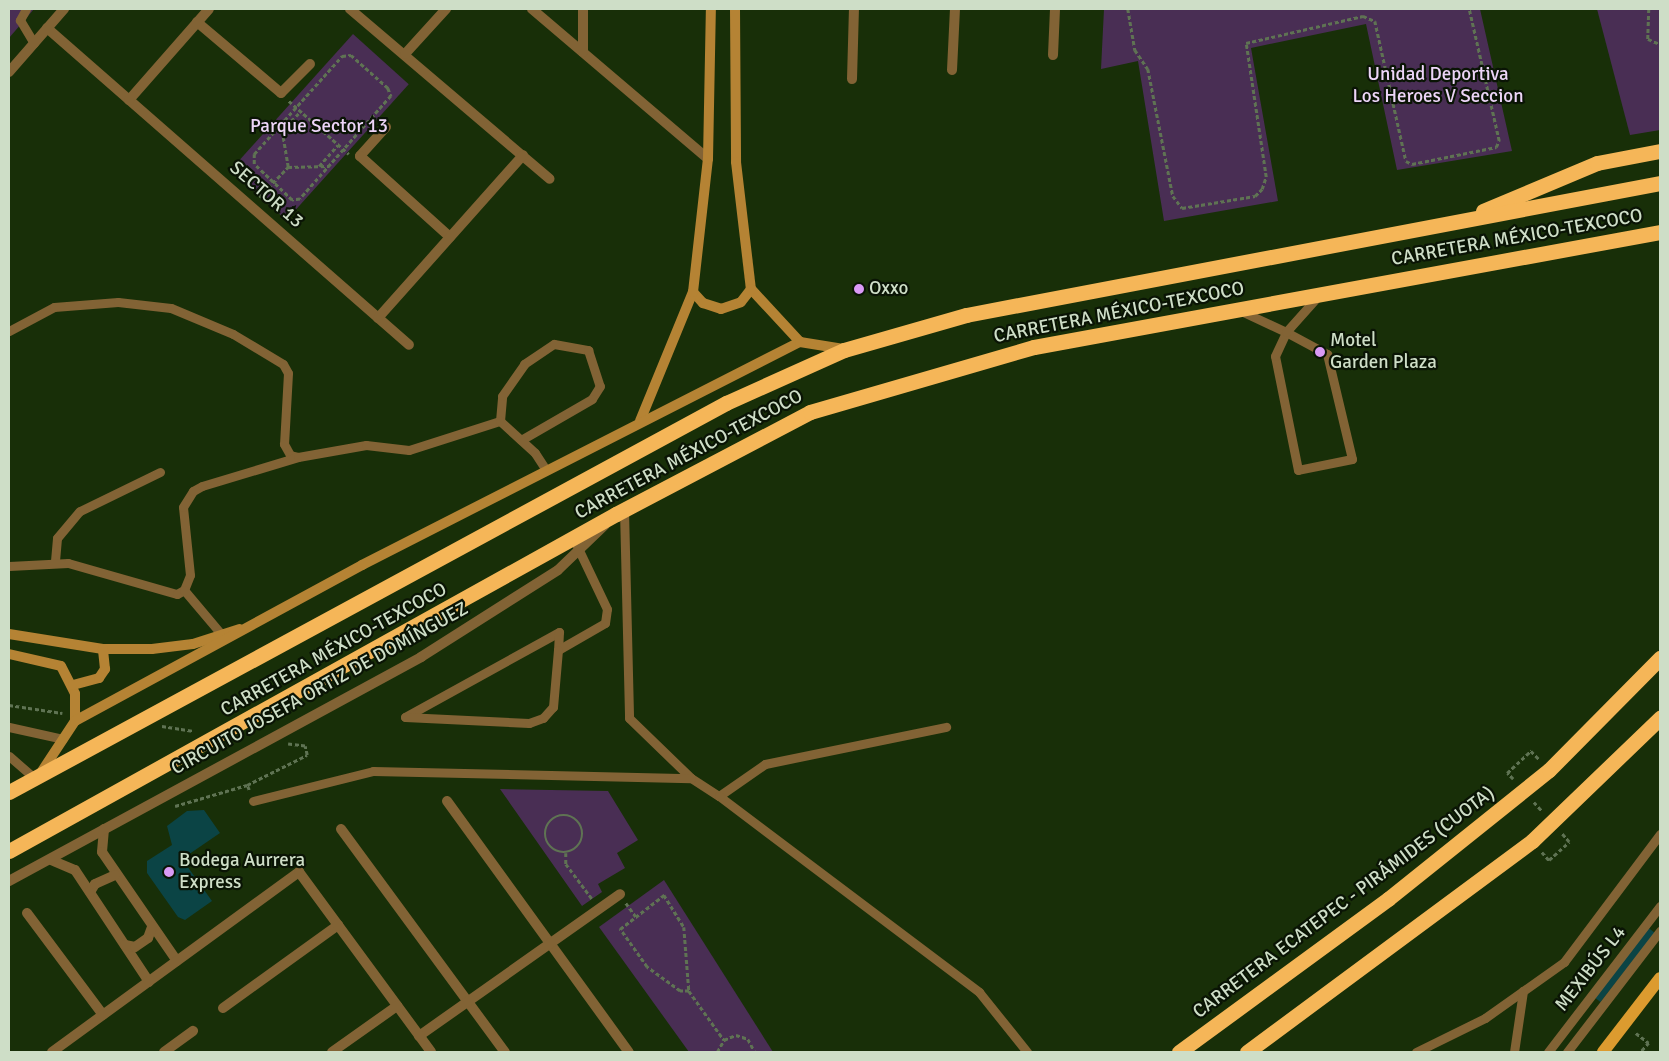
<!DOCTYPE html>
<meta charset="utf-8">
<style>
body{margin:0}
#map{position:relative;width:1669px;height:1061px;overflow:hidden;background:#182f08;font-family:Signika,sans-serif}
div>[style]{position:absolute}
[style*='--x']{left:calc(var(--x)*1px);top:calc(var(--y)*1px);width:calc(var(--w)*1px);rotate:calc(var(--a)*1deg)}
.green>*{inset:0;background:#492e54;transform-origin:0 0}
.building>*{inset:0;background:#0b4445;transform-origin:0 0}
.path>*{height:2.5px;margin-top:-1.25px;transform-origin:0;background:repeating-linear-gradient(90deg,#5f7353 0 4px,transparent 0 6.5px)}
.path>.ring{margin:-1.25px;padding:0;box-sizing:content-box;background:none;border:2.5px solid #5f7353;border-radius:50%}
.lane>*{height:9px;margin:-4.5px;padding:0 4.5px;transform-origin:4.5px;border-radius:4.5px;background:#826335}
.street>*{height:10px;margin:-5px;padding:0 5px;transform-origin:5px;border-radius:5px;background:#826335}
.secondary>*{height:10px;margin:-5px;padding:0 5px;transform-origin:5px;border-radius:5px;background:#b58334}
.primary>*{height:12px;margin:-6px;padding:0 6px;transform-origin:6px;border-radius:6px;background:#dc9b2f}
.highway>*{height:15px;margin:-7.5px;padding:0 7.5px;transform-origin:7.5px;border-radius:7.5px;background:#f5b658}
.dots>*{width:14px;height:14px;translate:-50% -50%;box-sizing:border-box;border:2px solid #0a1405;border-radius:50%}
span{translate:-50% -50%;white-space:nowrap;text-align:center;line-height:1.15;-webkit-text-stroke:4.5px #0a1405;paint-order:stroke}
.park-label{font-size:19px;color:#edd5f8}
.street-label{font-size:19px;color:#cedec7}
.poi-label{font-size:19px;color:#cedec7}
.left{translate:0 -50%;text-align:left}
.frame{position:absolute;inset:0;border:10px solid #cedec7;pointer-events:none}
</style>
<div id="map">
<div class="green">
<div style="clip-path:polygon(9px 9px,34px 9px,9px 38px)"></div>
<div style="clip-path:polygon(1104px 9px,1480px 9px,1512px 151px,1397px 170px,1366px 24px,1251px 48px,1278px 201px,1164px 221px,1138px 61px,1101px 69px)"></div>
<div style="clip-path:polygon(1597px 9px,1660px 9px,1660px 130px,1630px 135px)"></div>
<div style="left:353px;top:34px;width:75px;height:183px;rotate:42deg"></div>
<div style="clip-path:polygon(500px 789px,608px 791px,638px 840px,617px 853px,625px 868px,598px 884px,602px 892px,582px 906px)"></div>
<div style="clip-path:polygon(664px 880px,773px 1052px,689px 1052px,599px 927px)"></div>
</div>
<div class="building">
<div style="clip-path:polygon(204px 810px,220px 833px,182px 859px,212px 901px,185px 920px,178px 917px,147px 873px,147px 861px,172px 845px,167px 826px,187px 811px)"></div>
<div style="left:1646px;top:926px;width:11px;height:88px;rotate:38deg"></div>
</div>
<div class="path">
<div style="--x:1128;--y:9;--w:42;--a:80.3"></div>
<div style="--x:1135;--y:50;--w:23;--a:56"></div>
<div style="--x:1148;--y:69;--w:129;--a:78.9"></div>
<div style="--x:1173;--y:196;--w:15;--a:53"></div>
<div style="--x:1182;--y:208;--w:74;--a:-9.3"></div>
<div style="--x:1255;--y:196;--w:10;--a:-45"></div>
<div style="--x:1262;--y:189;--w:13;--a:-72"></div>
<div style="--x:1266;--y:177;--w:135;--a:-98.5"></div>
<div style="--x:1246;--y:43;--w:120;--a:-13"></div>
<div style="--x:1363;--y:16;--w:13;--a:23"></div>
<div style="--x:1375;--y:21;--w:143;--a:77.5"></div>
<div style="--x:1406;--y:161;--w:7;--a:27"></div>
<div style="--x:1412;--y:164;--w:86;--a:-11.4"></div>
<div style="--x:1496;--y:147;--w:7;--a:-63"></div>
<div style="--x:1499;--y:141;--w:135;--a:-102.8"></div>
<div style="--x:1649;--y:9;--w:30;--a:92"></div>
<div style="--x:1648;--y:39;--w:13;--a:23"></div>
<div style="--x:351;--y:55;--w:50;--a:41.7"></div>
<div style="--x:388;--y:88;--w:9;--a:69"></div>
<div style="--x:391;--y:96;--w:137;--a:131.5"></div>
<div style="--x:300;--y:199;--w:8;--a:173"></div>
<div style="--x:292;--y:200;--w:52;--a:-136.5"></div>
<div style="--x:254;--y:164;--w:10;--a:-90"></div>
<div style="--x:254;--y:154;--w:132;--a:-48.1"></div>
<div style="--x:342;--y:56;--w:9;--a:-6"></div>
<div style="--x:289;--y:101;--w:80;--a:41.5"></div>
<div style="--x:282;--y:130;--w:25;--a:-45"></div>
<div style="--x:319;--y:166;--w:28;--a:-48"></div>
<div style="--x:288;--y:167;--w:41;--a:-1.4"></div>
<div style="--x:259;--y:197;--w:42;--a:-46"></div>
<div style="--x:288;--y:167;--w:43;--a:-99.5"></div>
<div style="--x:9;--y:705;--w:54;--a:8.6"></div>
<div style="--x:162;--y:726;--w:32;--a:9"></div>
<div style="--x:1513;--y:779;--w:8;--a:-135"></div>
<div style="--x:1507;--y:773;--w:33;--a:-43"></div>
<div style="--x:1531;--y:751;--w:11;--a:45"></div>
<div style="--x:249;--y:790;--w:5;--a:-112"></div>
<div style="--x:247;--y:785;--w:67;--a:-26.6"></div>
<div style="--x:307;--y:755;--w:9;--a:-103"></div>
<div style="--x:305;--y:746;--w:17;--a:-173"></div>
<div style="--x:1534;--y:802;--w:12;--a:48"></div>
<div style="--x:175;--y:806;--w:75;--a:-16.3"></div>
<div class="ring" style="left:545px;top:815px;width:35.5px;height:35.5px"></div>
<div style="--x:1542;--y:852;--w:11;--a:49"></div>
<div style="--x:1549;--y:860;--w:27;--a:-42"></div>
<div style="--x:1569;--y:842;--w:11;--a:-131"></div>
<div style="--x:566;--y:853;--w:11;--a:90"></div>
<div style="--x:566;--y:864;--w:45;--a:53.1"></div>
<div style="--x:626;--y:903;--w:17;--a:54"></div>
<div style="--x:689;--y:991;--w:9;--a:180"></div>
<div style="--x:680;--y:991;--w:41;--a:-144"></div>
<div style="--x:647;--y:967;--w:47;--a:-125.4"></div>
<div style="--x:620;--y:929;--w:56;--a:-37.7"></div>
<div style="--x:664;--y:895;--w:38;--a:58"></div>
<div style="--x:684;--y:927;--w:64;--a:85.5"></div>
<div style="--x:689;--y:991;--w:60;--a:54.5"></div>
<div style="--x:1636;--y:1033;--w:16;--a:38"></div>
<div style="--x:1649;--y:1043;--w:12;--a:132"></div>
<div style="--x:717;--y:1052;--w:14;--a:-60"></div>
<div style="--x:724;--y:1040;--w:13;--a:-23"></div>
<div style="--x:736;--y:1035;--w:13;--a:18"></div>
<div style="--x:748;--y:1039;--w:15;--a:62"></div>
</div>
<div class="lane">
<div style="--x:26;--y:9;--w:13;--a:119"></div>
<div style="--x:20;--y:20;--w:27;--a:59"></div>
<div style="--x:1241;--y:311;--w:50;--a:25"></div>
<div style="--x:1286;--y:332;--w:47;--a:28.2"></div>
<div style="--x:1327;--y:354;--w:108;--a:76.6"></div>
<div style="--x:1352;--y:459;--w:55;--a:168.5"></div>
<div style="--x:1298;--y:470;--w:116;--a:-101.4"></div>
<div style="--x:1275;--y:356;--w:26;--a:-65"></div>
<div style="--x:1286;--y:332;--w:50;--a:-48.3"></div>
<div style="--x:9;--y:331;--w:51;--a:-28.1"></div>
<div style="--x:54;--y:307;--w:64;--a:-4.5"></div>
<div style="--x:118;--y:302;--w:53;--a:6.5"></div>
<div style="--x:171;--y:308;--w:67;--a:22.8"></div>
<div style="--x:233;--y:334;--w:58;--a:31"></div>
<div style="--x:283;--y:364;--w:10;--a:61"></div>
<div style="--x:288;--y:373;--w:71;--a:93.2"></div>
<div style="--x:284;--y:444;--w:13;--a:61"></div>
<div style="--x:290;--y:455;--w:8;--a:14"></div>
<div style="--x:500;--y:421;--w:25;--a:-85"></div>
<div style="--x:502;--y:396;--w:39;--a:-55"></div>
<div style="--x:524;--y:364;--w:36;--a:-34"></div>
<div style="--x:554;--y:344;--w:35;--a:10"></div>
<div style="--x:588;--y:350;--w:38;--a:72"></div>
<div style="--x:600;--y:386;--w:15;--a:122"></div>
<div style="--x:592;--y:399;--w:82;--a:150"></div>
<div style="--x:624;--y:510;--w:208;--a:88.6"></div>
<div style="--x:629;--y:718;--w:86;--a:44.1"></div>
<div style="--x:691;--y:778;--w:33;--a:33"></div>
<div style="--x:719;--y:796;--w:56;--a:-34.8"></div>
<div style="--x:765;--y:764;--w:185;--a:-11.6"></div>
<div style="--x:55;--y:561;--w:23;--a:-85"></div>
<div style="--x:57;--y:538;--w:35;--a:-50"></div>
<div style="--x:80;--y:511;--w:89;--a:-26"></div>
<div style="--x:9;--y:566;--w:59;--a:-2.9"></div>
<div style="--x:68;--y:563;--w:113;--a:15.9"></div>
<div style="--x:177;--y:594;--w:8;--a:-30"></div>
<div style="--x:184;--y:590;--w:16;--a:-68"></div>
<div style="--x:190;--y:575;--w:68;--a:-95.9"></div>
<div style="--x:183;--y:507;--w:19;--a:-58"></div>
<div style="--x:193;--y:491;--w:10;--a:-29"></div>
<div style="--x:202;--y:486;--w:100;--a:-16.8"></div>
<div style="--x:298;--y:457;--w:69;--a:-10"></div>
<div style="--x:366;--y:445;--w:43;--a:6.6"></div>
<div style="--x:409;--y:450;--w:96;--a:-17.7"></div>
<div style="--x:500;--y:421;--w:47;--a:42.4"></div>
<div style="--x:535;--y:453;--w:20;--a:57"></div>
<div style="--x:184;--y:590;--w:59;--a:49.8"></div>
<div style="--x:405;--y:717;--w:176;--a:-28.9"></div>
<div style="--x:559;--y:632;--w:18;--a:93"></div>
<div style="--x:558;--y:650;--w:54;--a:-29.9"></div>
<div style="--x:605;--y:623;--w:14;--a:-82"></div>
<div style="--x:607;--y:609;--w:72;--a:-115.5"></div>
<div style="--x:405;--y:717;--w:124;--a:2.8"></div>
<div style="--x:529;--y:723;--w:15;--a:-20"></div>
<div style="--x:543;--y:718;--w:15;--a:-48"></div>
<div style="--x:553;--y:707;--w:57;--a:-85"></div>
<div style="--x:9;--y:727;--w:55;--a:12.5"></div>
<div style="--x:9;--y:756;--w:33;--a:41"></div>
<div style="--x:719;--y:796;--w:326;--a:37"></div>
<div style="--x:979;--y:992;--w:77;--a:51.3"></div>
<div style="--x:253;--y:801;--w:124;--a:-14"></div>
<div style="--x:373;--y:771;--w:318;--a:1.3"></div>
<div style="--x:1416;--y:1052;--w:77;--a:-26.2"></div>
<div style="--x:1485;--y:1018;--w:97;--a:-35.3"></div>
<div style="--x:1564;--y:962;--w:160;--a:-53.1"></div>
<div style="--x:1514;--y:1052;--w:62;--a:-81.6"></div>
<div style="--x:1548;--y:1052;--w:184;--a:-52.5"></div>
<div style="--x:1567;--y:1052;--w:153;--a:-52.5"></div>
</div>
<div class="street">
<div style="--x:350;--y:9;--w:262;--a:40.4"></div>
<div style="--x:532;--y:9;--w:231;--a:40.4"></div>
<div style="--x:197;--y:22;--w:110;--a:40.2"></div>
<div style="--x:281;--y:93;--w:41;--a:-45"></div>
<div style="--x:47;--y:28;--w:481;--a:41.2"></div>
<div style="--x:583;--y:52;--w:43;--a:-90"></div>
<div style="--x:405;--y:54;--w:61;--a:-47.7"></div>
<div style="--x:1053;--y:55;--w:46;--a:-87.5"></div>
<div style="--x:952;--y:70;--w:61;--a:-87.2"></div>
<div style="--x:9;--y:72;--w:84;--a:-48.9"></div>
<div style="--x:852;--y:79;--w:70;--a:-88.4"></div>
<div style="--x:129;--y:100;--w:121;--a:-48.7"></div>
<div style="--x:386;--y:127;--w:39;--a:132"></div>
<div style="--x:360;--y:156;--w:121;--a:42"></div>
<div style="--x:378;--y:318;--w:218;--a:-48.3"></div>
<div style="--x:447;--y:801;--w:310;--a:54.1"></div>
<div style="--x:104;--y:829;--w:23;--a:95"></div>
<div style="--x:102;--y:852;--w:132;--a:55.5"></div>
<div style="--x:341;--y:829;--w:277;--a:53.7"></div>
<div style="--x:51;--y:860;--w:26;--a:23"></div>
<div style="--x:75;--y:870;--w:134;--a:56.5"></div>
<div style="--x:9;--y:881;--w:469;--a:-28.5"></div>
<div style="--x:421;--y:657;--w:162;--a:-32.4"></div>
<div style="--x:558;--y:570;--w:65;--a:-43.8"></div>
<div style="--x:90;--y:892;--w:9;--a:-58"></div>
<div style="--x:95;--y:884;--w:22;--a:-24"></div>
<div style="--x:27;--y:913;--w:127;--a:53.3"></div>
<div style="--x:125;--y:945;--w:10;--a:11"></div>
<div style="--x:135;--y:947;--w:16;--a:-35"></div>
<div style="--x:148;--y:938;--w:12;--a:-70"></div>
<div style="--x:223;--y:1008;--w:142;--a:-35.8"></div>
<div style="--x:419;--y:1036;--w:246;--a:-35.2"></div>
<div style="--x:52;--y:1052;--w:306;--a:-36.1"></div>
<div style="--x:299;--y:872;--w:223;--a:53.7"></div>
<div style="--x:164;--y:1052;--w:36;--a:-36"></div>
<div style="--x:332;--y:1052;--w:80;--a:-35.3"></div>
</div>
<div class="secondary">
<div style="--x:735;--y:9;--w:153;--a:89.6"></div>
<div style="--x:736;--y:162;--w:128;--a:83.3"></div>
<div style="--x:751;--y:289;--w:72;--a:47.2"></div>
<div style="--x:693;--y:292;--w:15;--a:48"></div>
<div style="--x:703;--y:303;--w:19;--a:18"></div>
<div style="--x:721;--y:309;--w:21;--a:-19"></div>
<div style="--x:741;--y:302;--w:16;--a:-52"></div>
<div style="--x:640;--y:421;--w:139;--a:-67.7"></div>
<div style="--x:693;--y:292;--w:134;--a:-83.6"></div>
<div style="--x:708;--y:159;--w:150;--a:-88.9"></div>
<div style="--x:9;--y:634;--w:95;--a:9.1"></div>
<div style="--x:103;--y:649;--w:49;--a:0"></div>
<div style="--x:152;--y:649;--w:41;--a:-7"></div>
<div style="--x:193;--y:644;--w:49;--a:-17.7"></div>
<div style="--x:9;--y:654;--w:53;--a:13"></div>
<div style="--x:61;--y:666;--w:31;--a:63"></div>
<div style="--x:75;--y:694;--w:27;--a:90"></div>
<div style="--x:75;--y:721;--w:64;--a:123.4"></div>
<div style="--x:73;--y:685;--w:27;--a:-15"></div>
<div style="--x:99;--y:678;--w:11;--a:-56"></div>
<div style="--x:105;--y:669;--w:20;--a:-96"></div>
<div style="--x:75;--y:721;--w:327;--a:-28.5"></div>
<div style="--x:362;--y:565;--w:492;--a:-27"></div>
<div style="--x:800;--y:342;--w:44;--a:9.2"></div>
</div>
<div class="primary">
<div style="--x:1603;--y:1052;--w:93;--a:-52.4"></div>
</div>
<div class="highway">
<div style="--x:1483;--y:211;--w:124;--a:-22.8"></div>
<div style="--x:1597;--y:163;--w:64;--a:-10.8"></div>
<div style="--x:9;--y:792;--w:816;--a:-28.48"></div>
<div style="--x:726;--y:403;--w:129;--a:-24.2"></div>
<div style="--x:844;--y:350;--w:127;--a:-16"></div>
<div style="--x:966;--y:315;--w:706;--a:-10.77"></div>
<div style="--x:9;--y:851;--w:694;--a:-29.04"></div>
<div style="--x:616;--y:514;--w:219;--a:-27.7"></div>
<div style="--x:810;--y:412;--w:233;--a:-16.2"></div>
<div style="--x:1034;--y:347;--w:636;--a:-10.41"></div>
<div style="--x:1179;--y:1052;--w:259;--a:-36.2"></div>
<div style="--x:1388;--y:899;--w:206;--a:-38.7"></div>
<div style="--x:1549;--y:770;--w:158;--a:-45.3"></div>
<div style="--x:1247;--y:1052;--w:355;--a:-36.5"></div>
<div style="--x:1532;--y:841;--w:178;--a:-43.9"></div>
</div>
<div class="dots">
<div style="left:859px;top:289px;background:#da9af6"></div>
<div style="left:1320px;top:352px;background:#da9af6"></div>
<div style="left:169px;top:872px;background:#da9af6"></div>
</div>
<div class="park-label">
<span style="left:1438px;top:86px">Unidad Deportiva<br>Los Heroes V Seccion</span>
<span style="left:319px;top:127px">Parque Sector 13</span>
</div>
<div class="street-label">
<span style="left:266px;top:195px;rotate:41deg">SECTOR 13</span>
<span style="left:1517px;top:238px;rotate:-10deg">CARRETERA MÉXICO-TEXCOCO</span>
<span style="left:1119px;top:313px;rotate:-11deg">CARRETERA MÉXICO-TEXCOCO</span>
<span style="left:689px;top:455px;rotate:-28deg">CARRETERA MÉXICO-TEXCOCO</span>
<span style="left:334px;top:650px;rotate:-29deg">CARRETERA MÉXICO-TEXCOCO</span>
<span style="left:320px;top:689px;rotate:-29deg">CIRCUITO JOSEFA ORTIZ DE DOMÍNGUEZ</span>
<span style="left:1344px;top:903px;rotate:-37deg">CARRETERA ECATEPEC - PIRÁMIDES (CUOTA)</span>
<span style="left:1591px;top:969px;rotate:-52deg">MEXIBÚS L4</span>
</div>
<div class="poi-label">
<span class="left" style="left:869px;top:289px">Oxxo</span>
<span class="left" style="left:1330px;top:352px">Motel<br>Garden Plaza</span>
<span class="left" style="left:179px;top:872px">Bodega Aurrera<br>Express</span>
</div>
<div class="frame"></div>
</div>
